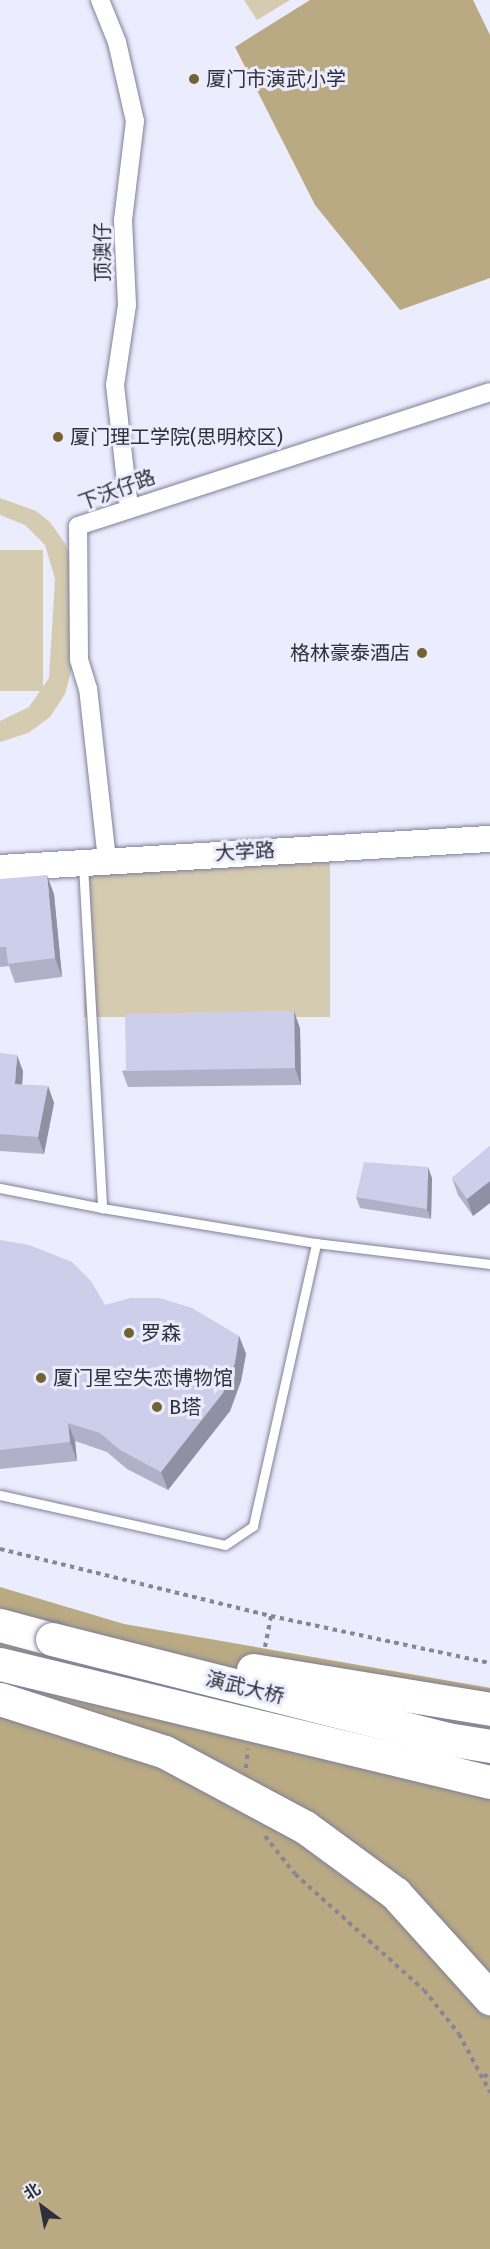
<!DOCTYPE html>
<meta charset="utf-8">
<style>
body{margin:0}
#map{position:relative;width:490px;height:2249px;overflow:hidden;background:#ebecfd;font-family:"Fira Sans","Noto Sans SC",sans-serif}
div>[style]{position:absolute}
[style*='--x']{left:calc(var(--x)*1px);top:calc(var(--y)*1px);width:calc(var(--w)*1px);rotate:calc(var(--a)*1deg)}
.green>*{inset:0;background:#d5cbb1;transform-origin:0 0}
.water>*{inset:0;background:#b9aa83}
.path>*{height:4px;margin-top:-2px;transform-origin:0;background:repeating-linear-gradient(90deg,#868694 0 4.5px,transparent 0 9px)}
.roads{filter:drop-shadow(0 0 2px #7f7f99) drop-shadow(0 0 2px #7f7f99)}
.lane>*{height:9px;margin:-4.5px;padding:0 4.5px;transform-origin:4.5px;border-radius:4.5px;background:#fff}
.street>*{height:18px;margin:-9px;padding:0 9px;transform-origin:9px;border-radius:9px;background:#fff}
.secondary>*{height:26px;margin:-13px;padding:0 13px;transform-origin:13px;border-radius:13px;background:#fff}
.highway>*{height:33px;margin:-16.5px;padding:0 16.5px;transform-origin:16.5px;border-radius:16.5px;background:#fff}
.bridges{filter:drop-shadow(0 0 2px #7f7f99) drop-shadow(0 0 2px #7f7f99)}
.highway-bridge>*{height:33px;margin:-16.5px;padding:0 16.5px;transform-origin:16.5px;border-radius:16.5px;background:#fff}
.wall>*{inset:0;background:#b0b1c9}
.shaded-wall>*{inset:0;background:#9090a4}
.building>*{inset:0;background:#cdceea;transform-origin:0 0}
.dots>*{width:16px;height:16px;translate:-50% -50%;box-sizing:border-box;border:3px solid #ebecfd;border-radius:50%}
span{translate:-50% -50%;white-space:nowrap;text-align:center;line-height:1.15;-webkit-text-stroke:6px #ebecfd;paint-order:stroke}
.poi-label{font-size:20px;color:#30303b}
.left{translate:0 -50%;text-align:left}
.right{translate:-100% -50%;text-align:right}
.street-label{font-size:20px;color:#30303b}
.north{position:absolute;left:12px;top:2177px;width:60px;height:60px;-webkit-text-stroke:4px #ebecfd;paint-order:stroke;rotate:328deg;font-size:16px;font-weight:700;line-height:24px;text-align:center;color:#30303b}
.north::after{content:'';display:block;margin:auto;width:21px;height:27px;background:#30303b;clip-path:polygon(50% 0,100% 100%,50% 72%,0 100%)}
</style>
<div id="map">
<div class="green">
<div style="clip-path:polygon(244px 0,290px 0,257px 20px)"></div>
<div style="clip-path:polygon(0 498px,36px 511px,50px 522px,66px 545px,71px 562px,72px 668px,65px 694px,50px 717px,28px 733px,0 742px,0 721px,29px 707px,49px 678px,55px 579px,45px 545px,25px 525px,0 515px)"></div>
<div style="left:0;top:550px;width:43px;height:141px"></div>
<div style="left:330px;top:852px;width:165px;height:246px;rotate:90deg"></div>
</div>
<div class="water">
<div style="clip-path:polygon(310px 0,473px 0,490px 35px,490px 278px,400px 310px,315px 205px,235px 47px)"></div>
<div style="clip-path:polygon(0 1587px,124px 1624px,490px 1688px,490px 2249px,0 2249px)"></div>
</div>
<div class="path">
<div style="--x:0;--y:1549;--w:279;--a:13.9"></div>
<div style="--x:271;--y:1616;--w:224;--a:12.1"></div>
<div style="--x:265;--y:1647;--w:32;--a:-79"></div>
<div style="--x:246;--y:1768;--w:19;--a:-84"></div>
<div style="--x:265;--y:1836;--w:48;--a:51.7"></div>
<div style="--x:295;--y:1874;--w:173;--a:42"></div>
<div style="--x:424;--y:1990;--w:56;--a:51.5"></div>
<div style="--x:459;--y:2034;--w:66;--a:61.9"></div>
<div style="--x:484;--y:2077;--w:8;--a:-40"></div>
</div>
<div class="roads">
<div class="lane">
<div style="--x:83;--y:865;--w:344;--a:86.8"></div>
<div style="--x:102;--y:1208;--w:217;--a:9.3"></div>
<div style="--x:316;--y:1243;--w:175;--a:6.9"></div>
<div style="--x:0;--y:1188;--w:104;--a:11.1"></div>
<div style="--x:0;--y:1495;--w:230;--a:12.5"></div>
<div style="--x:225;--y:1545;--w:34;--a:-34"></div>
<div style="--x:253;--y:1526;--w:290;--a:-77.4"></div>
</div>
<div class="street">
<div style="--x:100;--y:0;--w:45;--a:68"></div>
<div style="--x:117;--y:42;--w:81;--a:77.2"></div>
<div style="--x:135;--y:121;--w:100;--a:96.9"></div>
<div style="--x:123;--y:220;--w:85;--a:87.3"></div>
<div style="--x:127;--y:305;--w:81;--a:98.5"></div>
<div style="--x:115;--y:385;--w:123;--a:83.5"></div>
<div style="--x:107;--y:860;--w:172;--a:-96.3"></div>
<div style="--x:88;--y:689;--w:30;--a:-107"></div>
<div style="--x:79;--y:660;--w:134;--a:-90.4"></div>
<div style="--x:78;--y:526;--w:433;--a:-18"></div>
</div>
<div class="secondary">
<div style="--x:0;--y:868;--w:491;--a:-3.4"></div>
</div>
<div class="highway">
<div style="--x:0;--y:1625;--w:54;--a:15.1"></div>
</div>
</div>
<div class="bridges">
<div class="highway-bridge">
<div style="--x:52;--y:1639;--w:407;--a:14.2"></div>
<div style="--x:447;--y:1739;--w:44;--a:9.2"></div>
<div style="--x:0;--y:1664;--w:504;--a:13.54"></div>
<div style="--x:253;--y:1670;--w:240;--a:9.3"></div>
<div style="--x:0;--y:1699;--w:173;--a:17.8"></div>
<div style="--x:165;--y:1752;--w:159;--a:28.2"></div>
<div style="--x:305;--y:1827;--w:112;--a:36.3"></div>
<div style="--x:395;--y:1893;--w:142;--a:47.9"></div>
</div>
</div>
<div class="wall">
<div style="clip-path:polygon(0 879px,54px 894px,62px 977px,15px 983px,9px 966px,0 967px)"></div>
<div style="clip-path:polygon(300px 1028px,301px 1085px,128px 1087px,122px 1071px)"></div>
<div style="clip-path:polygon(0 1053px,23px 1071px,22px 1085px,48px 1086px,54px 1103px,44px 1154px,0 1151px)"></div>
<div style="clip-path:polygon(490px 1146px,490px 1203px,473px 1216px,458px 1195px,452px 1178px)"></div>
<div style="clip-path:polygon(432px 1178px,431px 1219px,360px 1208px,356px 1197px)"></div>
<div style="clip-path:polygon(0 1240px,105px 1305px,239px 1336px,246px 1354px,241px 1381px,230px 1411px,168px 1490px,127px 1469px,107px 1452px,75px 1441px,77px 1461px,0 1469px)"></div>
</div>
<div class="shaded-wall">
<div style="clip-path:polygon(47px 875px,54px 894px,62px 977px,55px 958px)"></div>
<div style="clip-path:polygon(294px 1011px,300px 1028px,301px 1085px,295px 1068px)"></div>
<div style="clip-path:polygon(17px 1055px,23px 1071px,21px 1101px,15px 1084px)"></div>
<div style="clip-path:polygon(48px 1086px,54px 1103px,44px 1154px,38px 1137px)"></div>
<div style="clip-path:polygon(428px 1167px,432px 1178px,431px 1219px,427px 1209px)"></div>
<div style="clip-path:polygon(490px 1181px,490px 1203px,473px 1216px,467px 1199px)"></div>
<div style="clip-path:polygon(239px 1336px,246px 1354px,241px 1381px,230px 1411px,168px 1490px,161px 1472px)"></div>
<div style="clip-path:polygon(68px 1423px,75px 1441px,77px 1461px,70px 1442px)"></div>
</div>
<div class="building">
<div style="clip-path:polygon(47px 875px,55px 958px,8px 964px,6px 947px,0 947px,0 879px)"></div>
<div style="left:294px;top:1011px;width:57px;height:169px;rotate:89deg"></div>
<div style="clip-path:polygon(0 1053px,17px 1055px,15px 1084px,48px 1086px,38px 1137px,0 1134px)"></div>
<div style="clip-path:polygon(490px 1146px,490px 1181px,467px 1199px,452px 1178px)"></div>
<div style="clip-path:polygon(364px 1162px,428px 1167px,427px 1209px,356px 1197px)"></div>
<div style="clip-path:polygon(0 1240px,29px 1245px,72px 1262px,91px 1281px,105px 1305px,130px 1298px,160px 1298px,192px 1308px,239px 1336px,235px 1363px,223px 1393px,161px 1472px,120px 1450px,100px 1433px,68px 1423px,70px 1442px,0 1450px)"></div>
</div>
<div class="dots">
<div style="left:194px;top:79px;background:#756231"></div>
<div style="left:58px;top:437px;background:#756231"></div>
<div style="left:422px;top:653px;background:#756231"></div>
<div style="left:129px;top:1333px;background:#756231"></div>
<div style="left:41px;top:1378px;background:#756231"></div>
<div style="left:157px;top:1407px;background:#756231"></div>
</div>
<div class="poi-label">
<span class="left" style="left:206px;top:79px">厦门市演武小学</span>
<span class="left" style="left:70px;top:437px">厦门理工学院(思明校区)</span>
<span class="right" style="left:410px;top:653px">格林豪泰酒店</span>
<span class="left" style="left:141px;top:1333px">罗森</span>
<span class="left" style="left:53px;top:1378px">厦门星空失恋博物馆</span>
<span class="left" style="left:169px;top:1407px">B塔</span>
</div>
<div class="street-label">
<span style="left:103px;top:252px;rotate:-91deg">顶澳仔</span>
<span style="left:117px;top:490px;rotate:-20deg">下沃仔路</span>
<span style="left:245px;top:852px;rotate:-3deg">大学路</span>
<span style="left:245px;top:1688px;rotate:14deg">演武大桥</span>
</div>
<div class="north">北</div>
</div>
